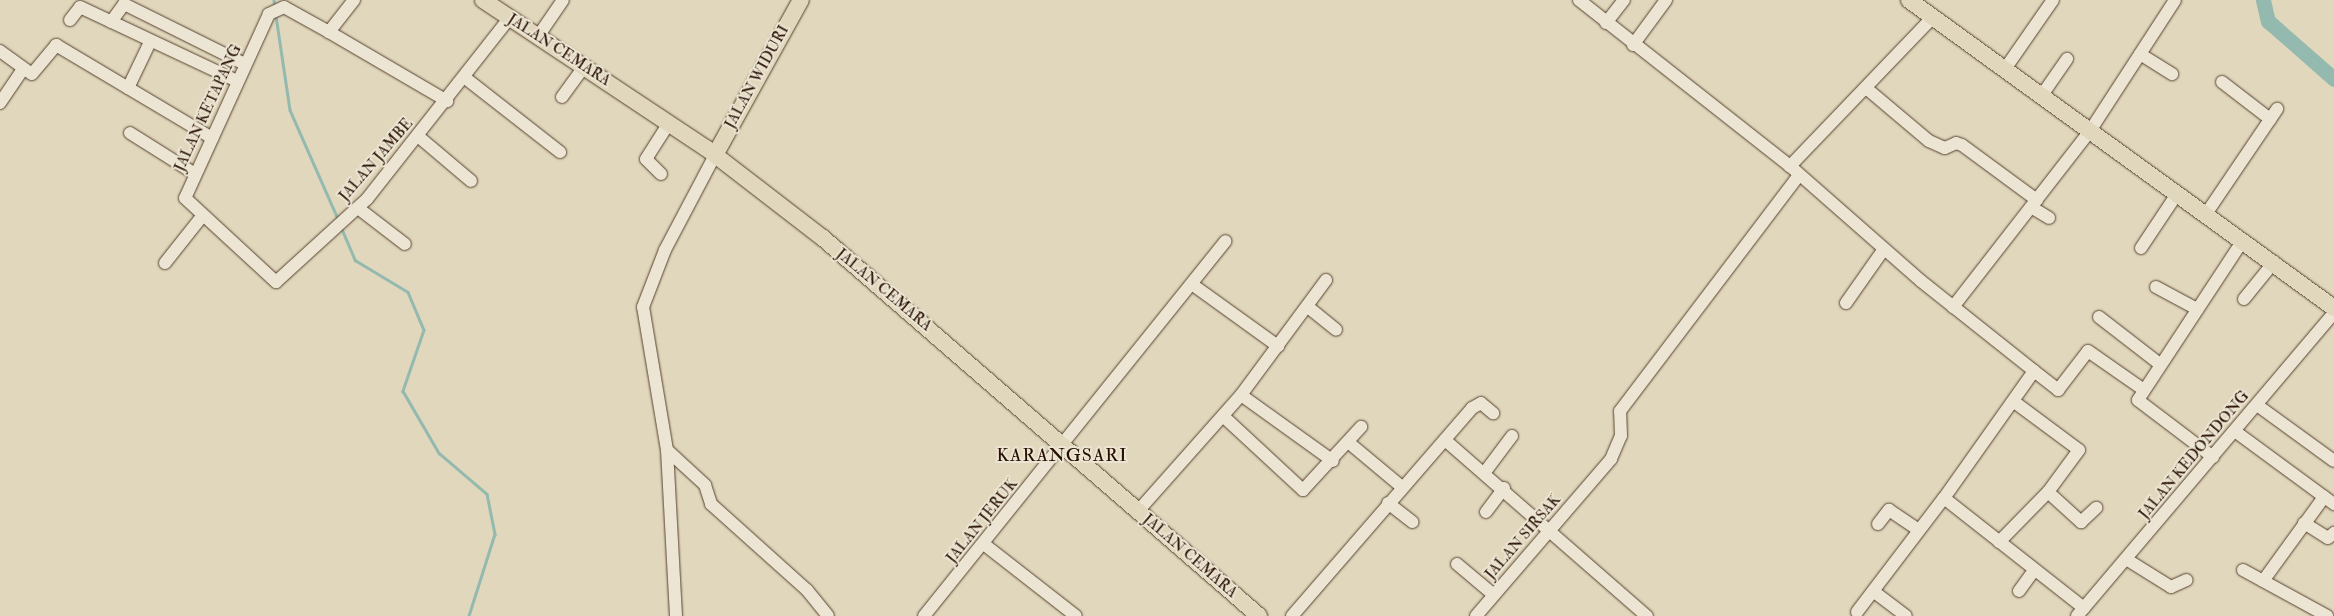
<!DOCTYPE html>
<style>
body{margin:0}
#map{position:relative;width:2334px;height:616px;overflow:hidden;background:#e1d7bc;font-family:"IM FELL Double Pica",serif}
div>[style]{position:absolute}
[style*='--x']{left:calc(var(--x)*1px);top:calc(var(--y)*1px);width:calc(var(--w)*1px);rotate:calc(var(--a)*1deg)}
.stream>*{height:2.5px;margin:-1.25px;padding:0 1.25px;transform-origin:1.25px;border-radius:1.25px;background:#94bab0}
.river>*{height:15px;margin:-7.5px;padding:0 7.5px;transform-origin:7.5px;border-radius:7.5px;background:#94bab0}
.roads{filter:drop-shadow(0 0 1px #56412f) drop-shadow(0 0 1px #56412f)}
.minor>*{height:12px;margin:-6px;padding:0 6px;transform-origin:6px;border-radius:6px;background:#ece5d3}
.major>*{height:16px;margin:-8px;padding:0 8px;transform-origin:8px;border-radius:8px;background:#e1d7bc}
span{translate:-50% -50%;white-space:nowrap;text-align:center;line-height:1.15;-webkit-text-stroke:4px #ece5d3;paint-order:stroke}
.street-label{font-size:15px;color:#270f00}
.quarter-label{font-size:18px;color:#270f00;letter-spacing:1px}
</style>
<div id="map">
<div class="stream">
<div style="--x:274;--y:0;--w:8;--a:83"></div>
<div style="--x:276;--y:16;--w:95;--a:81.5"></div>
<div style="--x:290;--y:110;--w:119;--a:66.2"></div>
<div style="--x:342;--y:229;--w:34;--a:67"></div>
<div style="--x:355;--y:260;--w:62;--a:31.1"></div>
<div style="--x:408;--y:292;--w:41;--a:67.2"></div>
<div style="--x:424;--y:330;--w:65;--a:109"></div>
<div style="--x:403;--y:391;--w:72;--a:59.9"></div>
<div style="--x:439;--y:453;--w:63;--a:40.5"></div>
<div style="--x:487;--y:494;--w:41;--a:78.7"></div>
<div style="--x:495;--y:534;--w:86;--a:107.6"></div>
</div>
<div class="river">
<div style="--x:2263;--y:0;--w:22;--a:77"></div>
<div style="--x:2268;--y:21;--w:88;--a:41.3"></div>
</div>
<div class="roads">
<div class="minor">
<div style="--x:354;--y:0;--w:41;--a:128"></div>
<div style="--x:329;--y:32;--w:51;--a:-150.9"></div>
<div style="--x:284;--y:7;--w:17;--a:155"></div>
<div style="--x:269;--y:14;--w:202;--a:114.5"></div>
<div style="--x:185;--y:198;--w:124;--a:42.7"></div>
<div style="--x:276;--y:282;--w:123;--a:-42.4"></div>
<div style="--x:367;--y:199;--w:231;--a:-51.8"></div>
<div style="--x:1579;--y:0;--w:268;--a:38.2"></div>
<div style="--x:1933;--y:17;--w:207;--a:133.8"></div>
<div style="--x:1790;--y:166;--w:174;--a:41.3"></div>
<div style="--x:1921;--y:281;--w:144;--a:38.5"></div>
<div style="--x:2034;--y:371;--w:156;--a:125.3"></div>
<div style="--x:1944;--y:498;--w:178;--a:38.2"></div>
<div style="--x:70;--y:20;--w:16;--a:-52"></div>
<div style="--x:80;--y:7;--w:174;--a:25.2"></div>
<div style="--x:111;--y:22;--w:22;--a:-54"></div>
<div style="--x:124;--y:4;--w:135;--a:26.4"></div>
<div style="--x:1606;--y:23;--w:29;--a:-52"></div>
<div style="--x:329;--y:32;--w:137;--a:30.3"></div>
<div style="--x:539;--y:35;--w:42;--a:-55.6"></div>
<div style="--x:1633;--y:45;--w:56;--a:-53.7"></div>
<div style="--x:0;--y:51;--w:39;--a:36"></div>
<div style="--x:32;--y:74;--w:38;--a:-50"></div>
<div style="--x:56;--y:45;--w:182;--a:30.8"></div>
<div style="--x:2140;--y:54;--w:38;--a:32"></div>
<div style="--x:2005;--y:69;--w:84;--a:-55.2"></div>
<div style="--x:464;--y:77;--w:122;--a:38"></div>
<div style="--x:2222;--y:82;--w:61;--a:37.6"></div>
<div style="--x:128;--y:88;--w:51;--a:-64.4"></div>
<div style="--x:1866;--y:88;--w:82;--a:40.1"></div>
<div style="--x:1929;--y:141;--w:17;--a:24"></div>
<div style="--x:1945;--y:148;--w:12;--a:-24"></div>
<div style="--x:1956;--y:143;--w:6;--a:18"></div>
<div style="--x:1962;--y:145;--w:93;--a:36.3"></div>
<div style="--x:2042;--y:95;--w:44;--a:-55.2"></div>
<div style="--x:562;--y:97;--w:39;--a:-54"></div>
<div style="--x:0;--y:103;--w:41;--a:-55.9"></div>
<div style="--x:130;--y:133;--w:77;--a:32.2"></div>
<div style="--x:419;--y:137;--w:68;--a:40.2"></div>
<div style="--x:661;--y:174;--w:21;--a:-135"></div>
<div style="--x:646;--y:159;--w:43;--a:-57.4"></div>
<div style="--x:2031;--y:207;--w:21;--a:31"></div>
<div style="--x:358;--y:208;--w:59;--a:37.5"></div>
<div style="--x:2206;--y:214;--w:127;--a:-55.9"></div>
<div style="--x:2141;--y:248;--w:65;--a:-56.3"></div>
<div style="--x:165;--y:263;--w:61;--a:-51.6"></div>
<div style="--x:1193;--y:285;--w:105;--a:35.7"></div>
<div style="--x:2156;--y:287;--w:47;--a:28.2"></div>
<div style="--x:2244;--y:299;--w:48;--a:-51"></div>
<div style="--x:1846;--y:303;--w:66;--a:-54.9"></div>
<div style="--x:1308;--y:307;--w:36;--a:39"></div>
<div style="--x:1953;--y:307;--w:223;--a:-52.1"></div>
<div style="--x:2090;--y:131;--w:156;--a:-57"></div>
<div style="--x:2099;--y:317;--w:78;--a:37.7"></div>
<div style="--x:2034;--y:371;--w:31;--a:38"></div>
<div style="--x:2058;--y:390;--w:49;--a:-52.4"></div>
<div style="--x:2088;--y:351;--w:68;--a:34.9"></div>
<div style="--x:1241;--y:395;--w:113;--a:35.7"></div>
<div style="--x:2257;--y:405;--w:95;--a:36"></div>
<div style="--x:1223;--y:416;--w:109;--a:42.8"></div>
<div style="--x:1303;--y:490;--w:86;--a:-47.4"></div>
<div style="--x:2236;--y:432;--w:122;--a:36.3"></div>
<div style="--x:1445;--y:440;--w:268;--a:41.1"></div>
<div style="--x:1348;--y:442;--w:70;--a:39.8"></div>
<div style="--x:667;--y:450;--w:52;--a:42.6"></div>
<div style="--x:705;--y:485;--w:20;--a:72"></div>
<div style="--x:711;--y:504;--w:129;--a:41.9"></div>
<div style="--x:807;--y:590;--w:33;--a:51"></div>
<div style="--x:2213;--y:457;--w:94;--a:-142.8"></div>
<div style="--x:2138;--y:400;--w:191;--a:-56.7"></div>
<div style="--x:1485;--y:472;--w:45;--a:-53.1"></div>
<div style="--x:2048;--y:492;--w:45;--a:42.3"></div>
<div style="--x:2081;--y:522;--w:21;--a:-43"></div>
<div style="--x:1388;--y:503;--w:31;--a:38"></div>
<div style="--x:1139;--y:510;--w:154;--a:-48.4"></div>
<div style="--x:1241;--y:395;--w:143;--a:-53.5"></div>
<div style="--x:1486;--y:512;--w:30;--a:-53"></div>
<div style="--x:2304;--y:523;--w:28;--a:32"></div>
<div style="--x:2328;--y:538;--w:8;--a:-40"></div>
<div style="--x:1878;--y:524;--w:18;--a:-52"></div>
<div style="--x:1889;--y:510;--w:34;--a:34"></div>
<div style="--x:1999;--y:542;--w:70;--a:-45.6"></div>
<div style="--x:2048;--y:492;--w:52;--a:-53.6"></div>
<div style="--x:2079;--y:450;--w:82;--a:-143.4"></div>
<div style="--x:985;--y:545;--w:115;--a:38"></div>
<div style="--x:2126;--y:559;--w:53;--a:31.9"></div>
<div style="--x:2171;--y:587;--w:17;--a:-24"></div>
<div style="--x:1457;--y:564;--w:48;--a:40"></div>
<div style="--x:2243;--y:570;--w:96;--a:28.7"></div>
<div style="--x:2263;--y:581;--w:104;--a:-54"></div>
<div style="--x:1873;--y:591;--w:41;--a:37.1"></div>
<div style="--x:2019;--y:591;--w:26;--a:-54"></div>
<div style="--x:1857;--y:612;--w:143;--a:-52.7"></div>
<div style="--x:676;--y:616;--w:166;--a:-93.1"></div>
<div style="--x:667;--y:450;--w:145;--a:-99.5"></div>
<div style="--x:643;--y:307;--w:61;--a:-68.9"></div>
<div style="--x:665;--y:250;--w:107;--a:-62.2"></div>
<div style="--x:924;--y:616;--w:481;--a:-51.2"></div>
<div style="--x:1292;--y:616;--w:275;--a:-49.1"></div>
<div style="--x:1472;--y:408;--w:10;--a:-29"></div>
<div style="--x:1481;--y:403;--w:16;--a:40"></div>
<div style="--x:1476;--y:616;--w:207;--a:-49.3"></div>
<div style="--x:1611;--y:459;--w:25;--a:-67"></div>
<div style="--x:1621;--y:436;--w:25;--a:-92"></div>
<div style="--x:1620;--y:411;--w:296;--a:-52.8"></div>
<div style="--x:2077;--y:616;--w:397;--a:-49.7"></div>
</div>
<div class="major">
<div style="--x:483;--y:0;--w:268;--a:33.6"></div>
<div style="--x:706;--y:148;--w:148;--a:37.6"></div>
<div style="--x:823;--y:238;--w:577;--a:40.92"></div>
<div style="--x:1909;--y:0;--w:525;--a:35.93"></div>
<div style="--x:715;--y:155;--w:177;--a:-61"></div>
</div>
</div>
<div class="street-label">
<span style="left:559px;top:50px;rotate:33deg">JALAN CEMARA</span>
<span style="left:757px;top:77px;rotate:-61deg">JALAN WIDURI</span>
<span style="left:208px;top:108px;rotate:-65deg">JALAN KETAPANG</span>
<span style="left:376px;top:160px;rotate:-49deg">JALAN JAMBE</span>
<span style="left:884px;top:290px;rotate:40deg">JALAN CEMARA</span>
<span style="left:2194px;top:455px;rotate:-50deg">JALAN KEDONDONG</span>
<span style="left:982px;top:521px;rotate:-51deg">JALAN JERUK</span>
<span style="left:1523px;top:537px;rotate:-49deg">JALAN SIRSAK</span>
<span style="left:1190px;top:556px;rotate:41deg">JALAN CEMARA</span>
</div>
<div class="quarter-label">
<span style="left:1062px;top:456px">KARANGSARI</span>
</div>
</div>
